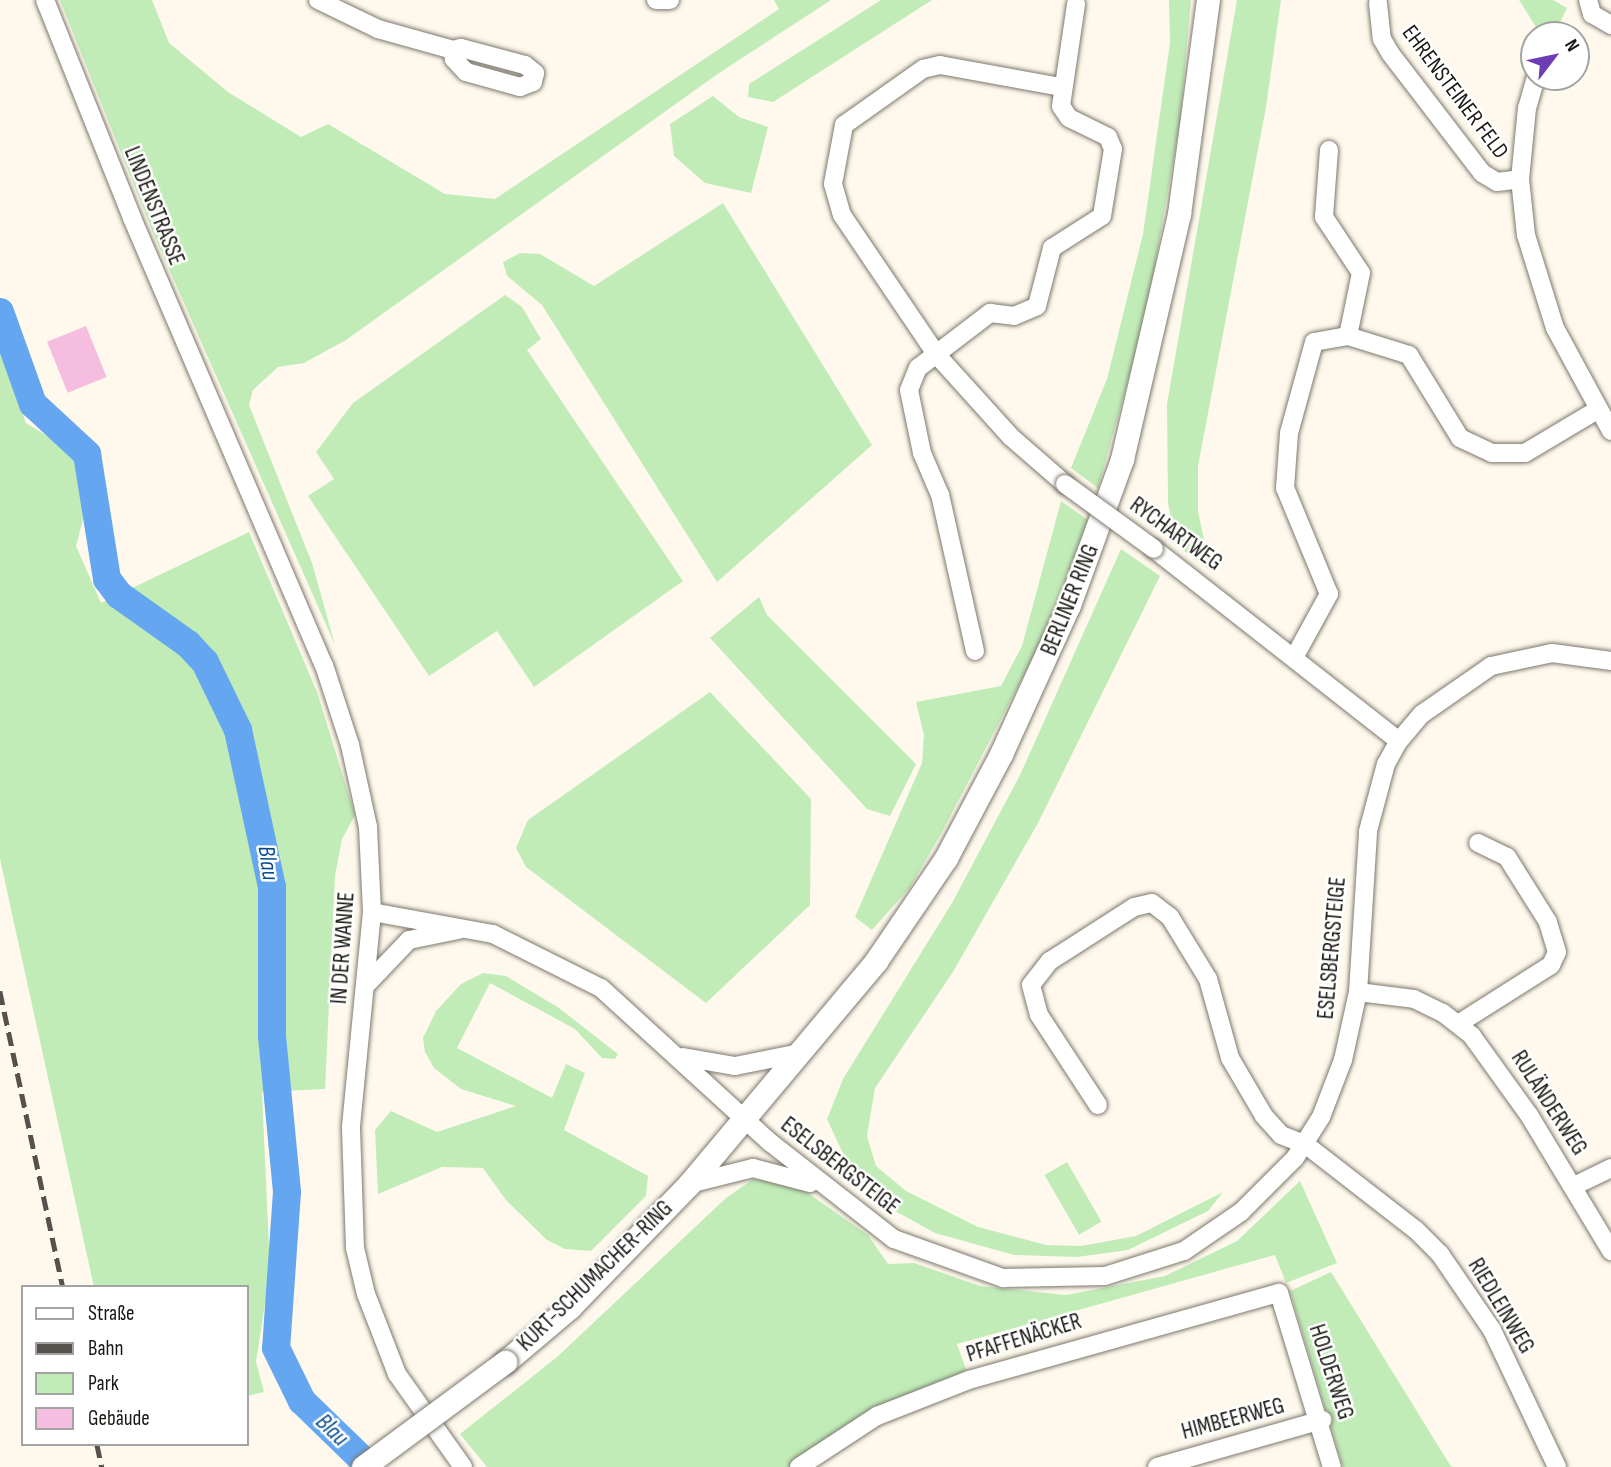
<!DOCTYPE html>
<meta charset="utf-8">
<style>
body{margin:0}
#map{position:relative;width:1611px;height:1467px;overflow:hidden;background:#fff9ed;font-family:"Sofia Sans Condensed",sans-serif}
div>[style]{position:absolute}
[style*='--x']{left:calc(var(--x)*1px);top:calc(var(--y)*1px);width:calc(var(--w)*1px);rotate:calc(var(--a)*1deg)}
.green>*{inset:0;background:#c1ecb8;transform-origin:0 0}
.river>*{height:28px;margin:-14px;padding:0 14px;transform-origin:14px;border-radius:14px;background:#65a6f1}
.building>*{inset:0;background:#f5bee1;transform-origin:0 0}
.roads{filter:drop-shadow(0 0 2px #7d786d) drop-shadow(0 0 2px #7d786d)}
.minor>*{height:18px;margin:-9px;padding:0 9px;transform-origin:9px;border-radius:9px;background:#fff}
.major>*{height:23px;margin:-11.5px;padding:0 11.5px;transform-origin:11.5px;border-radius:11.5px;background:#fff}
.rail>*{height:4.5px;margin-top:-2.25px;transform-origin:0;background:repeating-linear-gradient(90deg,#55524c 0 14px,transparent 0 21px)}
.bridges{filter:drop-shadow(0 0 2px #7d786d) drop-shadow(0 0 2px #7d786d)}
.minor-bridge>*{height:18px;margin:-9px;padding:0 9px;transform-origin:9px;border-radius:9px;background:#fff}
.major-bridge>*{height:23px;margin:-11.5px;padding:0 11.5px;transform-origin:11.5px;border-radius:11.5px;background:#fff}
span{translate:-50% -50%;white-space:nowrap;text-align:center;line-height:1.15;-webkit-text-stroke:5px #fff;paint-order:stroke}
.street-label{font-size:23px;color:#1a1814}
.water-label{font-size:24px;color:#054c8f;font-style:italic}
.legend{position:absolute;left:21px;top:1285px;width:228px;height:161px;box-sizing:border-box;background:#fff;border:2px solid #a3a3a1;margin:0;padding:9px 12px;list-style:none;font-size:21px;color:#1a1814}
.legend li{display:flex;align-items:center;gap:14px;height:35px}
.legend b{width:35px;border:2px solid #a3a3a1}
.north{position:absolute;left:1520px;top:21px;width:70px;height:70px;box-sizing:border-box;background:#fff;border:2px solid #a3a3a1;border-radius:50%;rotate:58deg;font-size:19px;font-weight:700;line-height:28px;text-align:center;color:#1a1814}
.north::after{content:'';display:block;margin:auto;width:24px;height:32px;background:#6c3db4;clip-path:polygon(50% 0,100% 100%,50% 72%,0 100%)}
</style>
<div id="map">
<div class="green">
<div style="clip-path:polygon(60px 0,152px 0,169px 43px,228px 92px,301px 137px,328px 124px,445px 194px,495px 199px,779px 9px,774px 0,831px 0,719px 73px,346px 340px,304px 363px,278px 367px,253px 390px,249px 405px,312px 563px,335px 645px,154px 235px)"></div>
<div style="clip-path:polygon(881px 0,932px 0,773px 102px,748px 97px,749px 84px)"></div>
<div style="clip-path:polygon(1169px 0,1191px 0,1180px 122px,1146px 316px,1098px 488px,1071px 468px,1107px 379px,1143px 234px,1170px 43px)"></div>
<div style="clip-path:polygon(1237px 0,1281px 0,1266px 107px,1198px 466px,1198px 512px,1211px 571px,1183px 550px,1173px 527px,1168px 503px,1167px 404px)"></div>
<div style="clip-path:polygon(1519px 0,1553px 0,1567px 8px,1554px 35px,1541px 35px)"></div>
<div style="clip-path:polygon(713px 96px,739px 117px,768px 127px,751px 193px,705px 183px,674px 156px,670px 124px)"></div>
<div style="clip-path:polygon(723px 203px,872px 445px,717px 582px,542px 305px,507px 276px,503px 262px,520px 253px,540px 254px,594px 286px)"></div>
<div style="clip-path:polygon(505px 295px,522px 307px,541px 339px,527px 350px,683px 581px,534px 687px,497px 631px,429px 676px,308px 496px,334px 479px,316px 452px,353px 403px)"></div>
<div style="clip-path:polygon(0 353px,26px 423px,67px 448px,76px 463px,85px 512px,76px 546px,101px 603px,249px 532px,317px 692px,355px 815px,342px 839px,335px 876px,325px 1089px,262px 1092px,270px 1271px,256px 1362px,264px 1392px,247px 1396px,247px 1287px,94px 1287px,0 859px)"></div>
<div style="clip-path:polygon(1061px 501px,1088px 520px,1039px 646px,941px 834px,910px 887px,872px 930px,855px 917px,922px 763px,924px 735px,916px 702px,1001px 686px,1022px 646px)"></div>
<div style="clip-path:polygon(1121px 549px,1160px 576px,1038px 823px,953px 972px,875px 1088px,867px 1136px,876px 1166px,906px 1191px,978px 1227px,1046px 1245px,1081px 1246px,1136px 1236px,1223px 1192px,1208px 1211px,1128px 1250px,1077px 1257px,1014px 1255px,935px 1233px,886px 1206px,845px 1158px,827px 1119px,843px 1079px,952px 903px,1021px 773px)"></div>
<div style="clip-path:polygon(759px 597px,767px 615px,916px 764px,890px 816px,867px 809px,710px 638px)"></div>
<div style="clip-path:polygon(710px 692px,811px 799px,810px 905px,706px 1003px,526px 867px,516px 848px,528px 820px)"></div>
<div style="clip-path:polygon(483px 973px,506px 976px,559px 1008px,618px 1054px,615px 1059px,602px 1058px,575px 1029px,490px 983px,457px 1048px,552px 1098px,566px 1064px,585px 1073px,564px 1130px,648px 1176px,646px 1196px,591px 1251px,565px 1249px,547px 1240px,506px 1200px,483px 1168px,442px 1167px,378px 1194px,375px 1130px,391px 1111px,437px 1132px,516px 1106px,461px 1089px,434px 1068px,425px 1052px,423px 1038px,436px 1011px,461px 984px)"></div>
<div style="left:1067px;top:1162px;width:69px;height:26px;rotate:60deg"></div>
<div style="clip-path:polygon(776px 1178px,799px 1187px,868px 1235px,888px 1264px,914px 1263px,980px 1286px,1066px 1295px,1165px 1276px,1237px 1241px,1300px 1181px,1337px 1263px,1286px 1283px,1275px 1255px,957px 1344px,968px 1375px,874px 1411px,789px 1467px,487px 1467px,460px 1434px,557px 1357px,726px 1198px,752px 1180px)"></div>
<div style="clip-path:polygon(1331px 1272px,1450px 1465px,1453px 1467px,1343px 1467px,1290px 1291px)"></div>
</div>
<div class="river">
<div style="--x:0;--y:312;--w:98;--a:70.3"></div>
<div style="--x:33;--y:404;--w:74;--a:42.8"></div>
<div style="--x:87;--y:454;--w:127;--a:80.9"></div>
<div style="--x:107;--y:579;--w:20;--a:53"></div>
<div style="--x:119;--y:595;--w:85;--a:35.4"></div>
<div style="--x:188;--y:644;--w:25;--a:47"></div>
<div style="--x:205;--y:662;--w:76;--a:64.1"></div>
<div style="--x:238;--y:730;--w:161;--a:77.8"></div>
<div style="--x:272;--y:887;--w:149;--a:90"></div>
<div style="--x:272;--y:1036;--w:157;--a:84.5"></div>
<div style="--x:287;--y:1192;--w:156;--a:94"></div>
<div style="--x:276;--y:1348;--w:59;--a:63.9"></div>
<div style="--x:302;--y:1401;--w:95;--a:44.1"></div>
</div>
<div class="building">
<div style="left:86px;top:326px;width:55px;height:42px;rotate:68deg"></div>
</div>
<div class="roads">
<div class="minor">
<div style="--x:45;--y:0;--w:235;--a:68.2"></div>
<div style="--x:132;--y:218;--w:486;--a:66.8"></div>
<div style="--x:324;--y:665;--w:84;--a:72"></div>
<div style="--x:350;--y:745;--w:84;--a:77.6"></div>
<div style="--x:368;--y:827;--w:85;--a:87.3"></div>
<div style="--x:372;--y:912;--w:217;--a:95.6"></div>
<div style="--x:351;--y:1128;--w:120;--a:88.1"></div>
<div style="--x:355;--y:1248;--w:47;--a:76.6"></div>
<div style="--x:366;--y:1294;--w:86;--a:68.8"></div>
<div style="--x:397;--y:1374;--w:114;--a:54.6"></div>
<div style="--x:318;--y:0;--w:67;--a:25.8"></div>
<div style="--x:378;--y:29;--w:78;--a:15.6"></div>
<div style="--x:656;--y:0;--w:14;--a:0"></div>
<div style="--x:1588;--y:0;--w:15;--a:74"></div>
<div style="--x:1592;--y:14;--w:22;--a:30"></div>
<div style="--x:1378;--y:3;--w:36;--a:84"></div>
<div style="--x:1382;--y:39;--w:16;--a:60"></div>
<div style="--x:1390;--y:53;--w:151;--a:52.5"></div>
<div style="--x:1482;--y:173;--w:17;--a:31"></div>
<div style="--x:1497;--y:182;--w:23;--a:-7"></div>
<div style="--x:461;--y:48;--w:66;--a:14.9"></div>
<div style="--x:525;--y:65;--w:13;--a:39"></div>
<div style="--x:535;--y:73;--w:9;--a:103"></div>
<div style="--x:533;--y:82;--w:14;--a:159"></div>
<div style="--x:520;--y:87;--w:56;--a:-164.5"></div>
<div style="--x:466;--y:72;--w:18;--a:-133"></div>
<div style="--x:454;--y:59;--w:9;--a:-96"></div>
<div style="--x:453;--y:50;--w:8;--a:-14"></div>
<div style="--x:1536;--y:77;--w:32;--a:106"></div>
<div style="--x:1527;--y:108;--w:71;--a:95.6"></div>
<div style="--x:1520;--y:179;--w:56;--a:83.9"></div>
<div style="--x:1526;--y:235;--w:97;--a:72.7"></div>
<div style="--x:1555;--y:328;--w:117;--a:61.5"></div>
<div style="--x:1061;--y:87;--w:123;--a:-169.7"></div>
<div style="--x:940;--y:65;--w:17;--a:167"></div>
<div style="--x:923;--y:69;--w:97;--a:144.7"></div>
<div style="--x:844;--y:125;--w:60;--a:100.6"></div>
<div style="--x:833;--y:184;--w:32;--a:74"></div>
<div style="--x:842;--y:215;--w:168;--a:55.9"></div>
<div style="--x:936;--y:354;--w:112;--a:47.9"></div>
<div style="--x:1011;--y:437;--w:72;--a:41"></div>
<div style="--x:1329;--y:150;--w:67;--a:94.3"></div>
<div style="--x:1324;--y:217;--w:67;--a:56.5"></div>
<div style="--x:1361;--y:273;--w:64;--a:101.7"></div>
<div style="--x:1154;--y:549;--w:311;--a:38.1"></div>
<div style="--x:975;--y:651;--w:160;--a:-102.6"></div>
<div style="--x:940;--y:495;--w:46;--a:-113.2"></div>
<div style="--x:922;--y:453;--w:64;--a:-101.7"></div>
<div style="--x:909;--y:390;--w:24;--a:-68"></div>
<div style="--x:918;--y:368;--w:91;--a:-37.4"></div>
<div style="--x:990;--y:313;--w:24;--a:7"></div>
<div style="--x:1014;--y:316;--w:25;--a:-23"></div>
<div style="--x:1037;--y:306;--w:60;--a:-75.5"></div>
<div style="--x:1052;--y:248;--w:59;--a:-32.6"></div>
<div style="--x:1102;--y:216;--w:68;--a:-80.7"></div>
<div style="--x:1113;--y:149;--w:13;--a:-113"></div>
<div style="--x:1108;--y:137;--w:43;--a:-154"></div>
<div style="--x:1069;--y:118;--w:14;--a:-124"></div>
<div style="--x:1061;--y:106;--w:103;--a:-81.6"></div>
<div style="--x:1295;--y:656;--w:71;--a:-61.3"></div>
<div style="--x:1329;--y:594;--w:115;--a:-112.5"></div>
<div style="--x:1285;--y:488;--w:55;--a:-85.8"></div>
<div style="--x:1289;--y:433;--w:94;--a:-74.6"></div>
<div style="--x:1314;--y:342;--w:35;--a:-10"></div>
<div style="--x:1348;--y:336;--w:64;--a:17.3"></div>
<div style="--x:1409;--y:355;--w:97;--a:58.4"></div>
<div style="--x:1460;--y:438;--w:35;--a:25"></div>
<div style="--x:1492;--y:453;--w:33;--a:0"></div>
<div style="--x:1525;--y:453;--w:84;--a:-30.8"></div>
<div style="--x:372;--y:912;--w:123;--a:10.3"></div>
<div style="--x:493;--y:934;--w:121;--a:26.6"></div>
<div style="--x:601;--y:988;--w:230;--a:42.4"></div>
<div style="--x:771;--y:1143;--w:156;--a:38"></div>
<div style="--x:894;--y:1239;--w:116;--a:19.7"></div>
<div style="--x:1003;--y:1278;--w:102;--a:-1.1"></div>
<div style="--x:1105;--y:1276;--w:83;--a:-17.6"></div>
<div style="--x:1184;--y:1251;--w:69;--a:-34.4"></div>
<div style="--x:1241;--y:1212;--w:76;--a:-45"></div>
<div style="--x:1295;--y:1158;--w:49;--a:-57.6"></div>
<div style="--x:1321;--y:1117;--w:61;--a:-68.9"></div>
<div style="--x:1343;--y:1060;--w:70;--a:-77.6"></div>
<div style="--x:1358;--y:992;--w:161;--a:-86.4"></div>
<div style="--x:1368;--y:831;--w:69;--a:-75"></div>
<div style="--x:1386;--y:764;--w:26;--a:-61"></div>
<div style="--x:1399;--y:741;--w:35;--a:-50"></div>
<div style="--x:1422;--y:714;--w:84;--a:-34.8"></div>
<div style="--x:1491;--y:666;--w:62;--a:-12"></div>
<div style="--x:1552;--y:653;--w:60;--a:7.7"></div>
<div style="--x:367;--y:984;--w:61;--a:-46.3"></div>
<div style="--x:409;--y:940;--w:50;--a:-11.5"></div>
<div style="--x:1358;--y:992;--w:56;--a:7.1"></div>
<div style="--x:1414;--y:999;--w:32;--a:26"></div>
<div style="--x:1443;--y:1013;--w:37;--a:38"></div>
<div style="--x:1472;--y:1036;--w:97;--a:54.2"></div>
<div style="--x:1529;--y:1115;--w:159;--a:58.9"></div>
<div style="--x:1458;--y:1024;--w:110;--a:-32.4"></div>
<div style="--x:1551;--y:965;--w:14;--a:-65"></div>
<div style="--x:1557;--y:952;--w:31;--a:-107"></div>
<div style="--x:1548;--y:922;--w:77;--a:-122.2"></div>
<div style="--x:1507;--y:857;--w:32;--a:-154"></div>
<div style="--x:683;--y:1057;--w:53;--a:9.8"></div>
<div style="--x:735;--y:1066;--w:66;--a:-11.3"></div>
<div style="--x:1098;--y:1105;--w:108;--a:-123.2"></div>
<div style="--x:1039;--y:1015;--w:31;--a:-105"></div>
<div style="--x:1031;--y:985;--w:31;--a:-52"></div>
<div style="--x:1050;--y:961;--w:100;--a:-32.7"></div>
<div style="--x:1134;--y:907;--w:18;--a:-13"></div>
<div style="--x:1152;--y:903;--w:23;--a:38"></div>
<div style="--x:1170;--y:917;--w:73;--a:58.5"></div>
<div style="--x:1208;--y:979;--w:82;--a:74.4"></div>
<div style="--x:1230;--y:1058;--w:67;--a:59.6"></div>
<div style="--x:1264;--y:1116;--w:25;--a:48"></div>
<div style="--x:1281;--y:1135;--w:26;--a:21"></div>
<div style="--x:1305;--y:1144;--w:140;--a:37.8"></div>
<div style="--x:1416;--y:1230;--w:34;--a:45"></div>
<div style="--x:1440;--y:1254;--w:92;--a:55.6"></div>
<div style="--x:1492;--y:1330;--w:152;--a:64.6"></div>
<div style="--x:689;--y:1184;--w:66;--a:-14"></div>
<div style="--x:753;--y:1168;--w:59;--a:14.7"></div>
<div style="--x:1574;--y:1186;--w:41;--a:-25.9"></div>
<div style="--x:799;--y:1467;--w:93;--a:-33.2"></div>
<div style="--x:877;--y:1416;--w:99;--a:-21.4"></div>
<div style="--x:969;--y:1380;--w:322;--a:-15.7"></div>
<div style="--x:1279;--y:1293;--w:182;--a:73.1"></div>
<div style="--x:1157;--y:1467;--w:172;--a:-15.9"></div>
</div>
<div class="major">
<div style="--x:505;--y:1362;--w:85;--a:-40.2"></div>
<div style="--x:570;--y:1307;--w:171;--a:-45.9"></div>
<div style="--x:689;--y:1184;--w:291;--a:-50"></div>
<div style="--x:876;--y:961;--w:125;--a:-55.8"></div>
<div style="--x:946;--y:858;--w:118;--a:-62.1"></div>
<div style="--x:1001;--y:754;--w:164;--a:-65.5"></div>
<div style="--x:1069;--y:605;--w:155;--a:-70"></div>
<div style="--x:1122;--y:459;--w:252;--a:-76.9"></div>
<div style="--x:1179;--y:214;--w:216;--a:-82.3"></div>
</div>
</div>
<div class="rail">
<div style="--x:0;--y:991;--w:303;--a:78"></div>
<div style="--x:97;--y:1444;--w:24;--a:78"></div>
</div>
<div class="bridges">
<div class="minor-bridge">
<div style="--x:1065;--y:484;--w:110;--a:36.1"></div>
</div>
<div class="major-bridge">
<div style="--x:363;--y:1467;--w:177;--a:-36.5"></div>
</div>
</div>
<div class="street-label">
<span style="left:1455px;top:92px;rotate:53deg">EHRENSTEINER FELD</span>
<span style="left:154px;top:206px;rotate:68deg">LINDENSTRASSE</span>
<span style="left:1176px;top:534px;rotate:36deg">RYCHARTWEG</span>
<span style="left:1070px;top:600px;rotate:-68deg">BERLINER RING</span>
<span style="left:343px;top:948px;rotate:-86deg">IN DER WANNE</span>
<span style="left:1332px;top:948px;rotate:-85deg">ESELSBERGSTEIGE</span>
<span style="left:1549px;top:1103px;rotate:57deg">RULÄNDERWEG</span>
<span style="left:840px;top:1166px;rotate:38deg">ESELSBERGSTEIGE</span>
<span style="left:595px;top:1276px;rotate:-44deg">KURT-SCHUMACHER-RING</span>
<span style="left:1501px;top:1306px;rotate:59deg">RIEDLEINWEG</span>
<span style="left:1024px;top:1338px;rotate:-17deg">PFAFFENÄCKER</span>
<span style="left:1331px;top:1372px;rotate:72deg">HOLDERWEG</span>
<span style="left:1233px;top:1419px;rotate:-15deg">HIMBEERWEG</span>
</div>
<div class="water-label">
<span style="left:268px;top:863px;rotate:82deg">Blau</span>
<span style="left:332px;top:1430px;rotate:44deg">Blau</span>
</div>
<ul class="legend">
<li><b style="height:9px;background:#fff"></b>Straße</li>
<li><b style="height:9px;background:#55524c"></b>Bahn</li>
<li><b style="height:19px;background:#c1ecb8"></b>Park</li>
<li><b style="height:19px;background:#f5bee1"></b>Gebäude</li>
</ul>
<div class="north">N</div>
</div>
